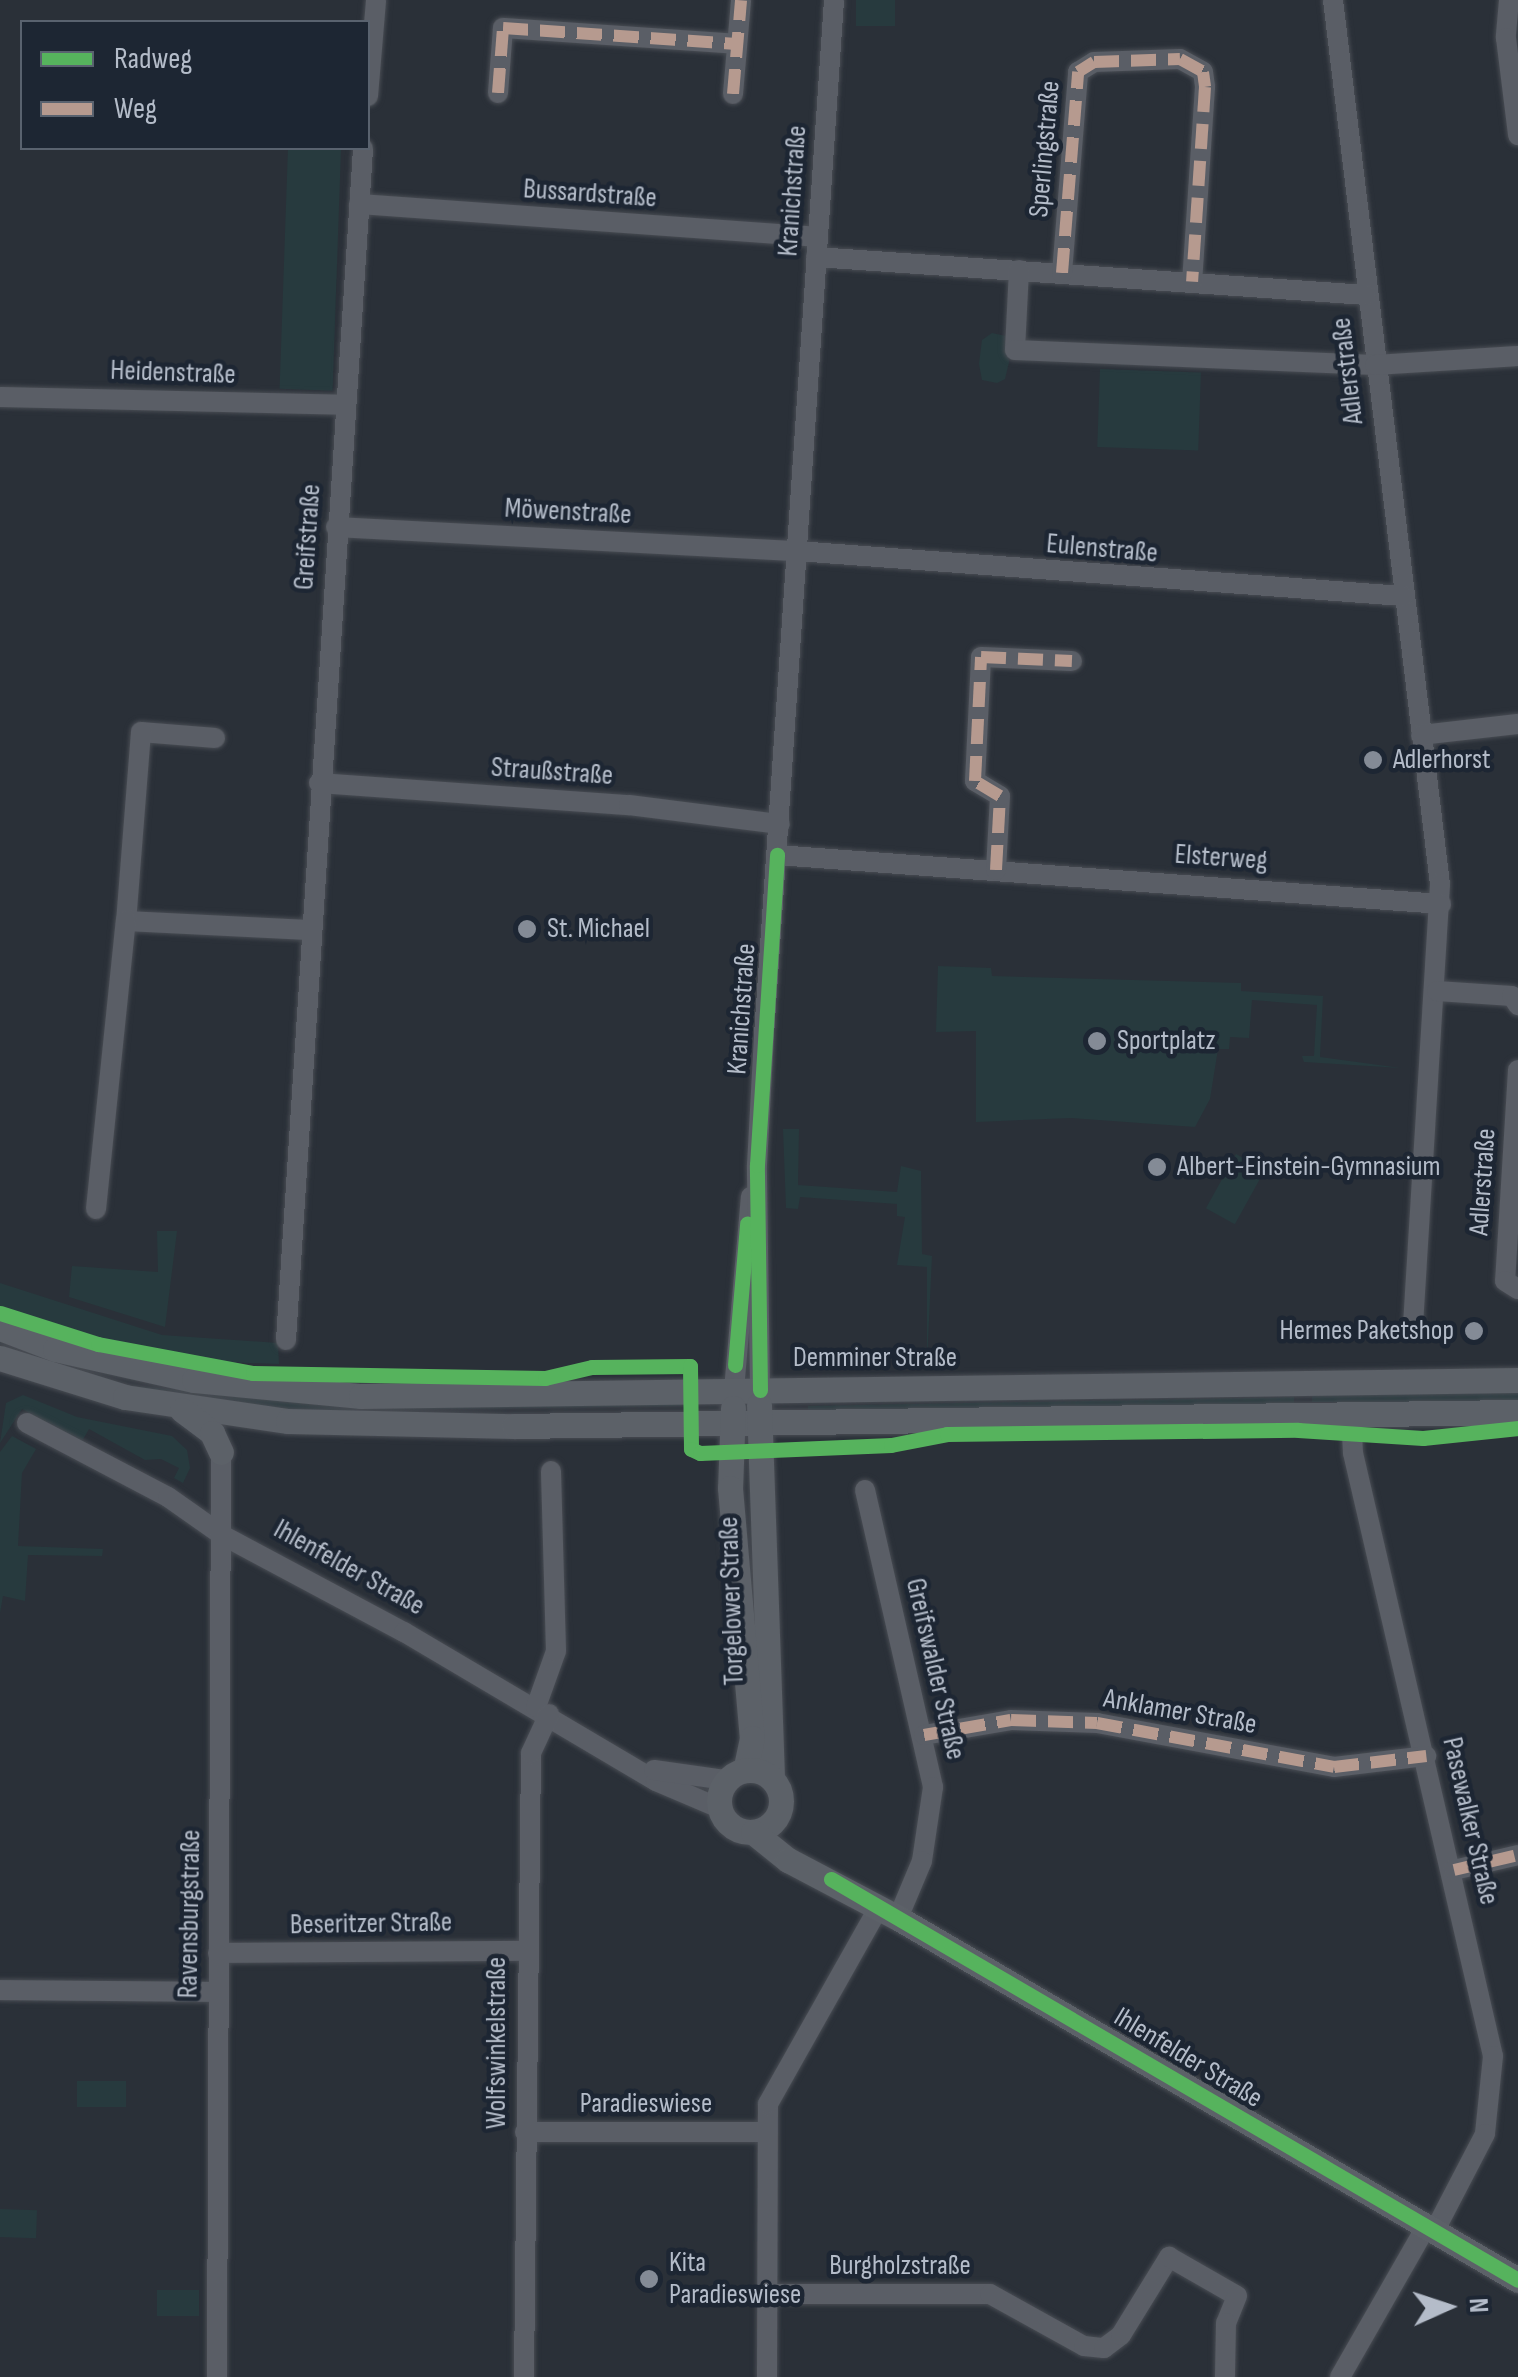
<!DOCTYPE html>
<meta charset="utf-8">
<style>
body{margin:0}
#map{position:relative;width:1518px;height:2377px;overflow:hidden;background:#2a3038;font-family:"Sofia Sans Condensed",sans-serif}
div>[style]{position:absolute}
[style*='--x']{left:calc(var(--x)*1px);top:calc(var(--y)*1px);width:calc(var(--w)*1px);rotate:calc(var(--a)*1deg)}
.green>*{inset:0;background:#273a3e;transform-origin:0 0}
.roads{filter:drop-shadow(0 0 2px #484c53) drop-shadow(0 0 2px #484c53)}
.minor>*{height:20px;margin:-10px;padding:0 10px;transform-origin:10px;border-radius:10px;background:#5a5e66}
.major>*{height:25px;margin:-12.5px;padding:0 12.5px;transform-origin:12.5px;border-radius:12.5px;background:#5c6168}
.major>.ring{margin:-12.5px;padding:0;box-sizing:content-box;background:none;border:25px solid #5c6168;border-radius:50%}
.quiet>*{height:12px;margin-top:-6px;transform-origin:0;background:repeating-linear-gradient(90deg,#b69a8f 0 25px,transparent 0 37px)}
.cycleway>*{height:15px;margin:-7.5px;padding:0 7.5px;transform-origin:7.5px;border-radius:7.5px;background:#56b35d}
.dots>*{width:28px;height:28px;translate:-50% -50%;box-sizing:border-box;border:5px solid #1d2633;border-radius:50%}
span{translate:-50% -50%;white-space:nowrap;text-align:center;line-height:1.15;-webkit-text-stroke:9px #1d2633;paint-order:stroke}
.street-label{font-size:28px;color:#b4bcc9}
.poi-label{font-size:28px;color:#b4bcc9}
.left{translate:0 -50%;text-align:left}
.right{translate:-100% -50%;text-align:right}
.legend{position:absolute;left:20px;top:20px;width:350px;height:130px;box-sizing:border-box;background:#1d2633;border:2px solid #59626f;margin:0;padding:12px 18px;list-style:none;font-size:30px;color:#b4bcc9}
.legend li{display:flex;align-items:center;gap:20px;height:50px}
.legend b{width:50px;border:2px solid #59626f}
.north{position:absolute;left:1398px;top:2257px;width:100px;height:100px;-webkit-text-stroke:8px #1d2633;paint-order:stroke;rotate:87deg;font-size:28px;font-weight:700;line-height:40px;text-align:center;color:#b4bcc9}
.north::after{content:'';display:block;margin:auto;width:35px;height:45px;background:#b4bcc9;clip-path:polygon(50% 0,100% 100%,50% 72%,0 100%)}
</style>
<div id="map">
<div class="green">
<div style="left:856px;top:0;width:39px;height:26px"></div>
<div style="left:288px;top:148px;width:53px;height:241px;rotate:2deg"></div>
<div style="clip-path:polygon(992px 333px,1006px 336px,1009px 362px,1005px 379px,997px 383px,982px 380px,979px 364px,982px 340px)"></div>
<div style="left:1100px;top:369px;width:101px;height:78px;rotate:2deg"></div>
<div style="clip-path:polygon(938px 966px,991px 968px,992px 976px,1241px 983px,1241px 991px,1323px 996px,1320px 1057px,1401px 1068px,1304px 1062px,1302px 1056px,1314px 1056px,1317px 1005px,1252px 1000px,1249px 1038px,1230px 1037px,1229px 1049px,1218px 1049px,1210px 1099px,1195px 1127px,1071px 1118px,976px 1122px,976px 1031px,936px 1032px)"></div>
<div style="clip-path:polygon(783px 1129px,799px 1129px,798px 1185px,897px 1192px,901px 1166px,921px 1171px,922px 1254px,932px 1256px,927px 1363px,927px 1267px,897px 1265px,905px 1217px,897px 1216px,897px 1204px,800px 1197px,798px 1209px,786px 1208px)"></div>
<div style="left:1236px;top:1154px;width:33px;height:62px;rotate:29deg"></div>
<div style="clip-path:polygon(157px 1231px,177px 1231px,165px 1327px,69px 1297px,72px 1266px,158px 1272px)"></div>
<div style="clip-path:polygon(0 1283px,162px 1335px,278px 1343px,279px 1364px,197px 1361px,59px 1329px,0 1306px)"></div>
<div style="clip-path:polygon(137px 1386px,321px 1404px,681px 1400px,681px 1406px,287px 1411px)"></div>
<div style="left:1518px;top:1393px;width:9px;height:206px;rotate:90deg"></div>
<div style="clip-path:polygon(23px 1395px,77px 1417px,172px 1436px,187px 1450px,190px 1468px,183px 1483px,174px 1478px,179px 1468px,161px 1459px,145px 1460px,89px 1429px,82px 1441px,22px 1409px,0 1443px,6px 1403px)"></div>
<div style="clip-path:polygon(1294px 1397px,1294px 1406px,808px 1412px,808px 1406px)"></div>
<div style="clip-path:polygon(12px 1436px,36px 1449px,22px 1473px,18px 1546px,103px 1549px,102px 1556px,28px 1555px,25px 1601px,3px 1596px,0 1613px,0 1452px)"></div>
<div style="left:77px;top:2081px;width:49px;height:26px"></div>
<div style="left:0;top:2209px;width:37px;height:28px;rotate:2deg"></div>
<div style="left:157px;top:2290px;width:42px;height:26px"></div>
</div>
<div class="roads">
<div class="minor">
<div style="--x:1333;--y:0;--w:890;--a:83.1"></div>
<div style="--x:1440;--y:884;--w:443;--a:93.5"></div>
<div style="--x:1509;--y:0;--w:38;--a:95"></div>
<div style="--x:1506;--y:38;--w:98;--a:82.9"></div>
<div style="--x:498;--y:93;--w:65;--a:-85.6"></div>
<div style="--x:503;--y:28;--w:234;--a:3.9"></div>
<div style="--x:733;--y:94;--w:94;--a:-85.1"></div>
<div style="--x:368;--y:96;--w:96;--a:-85.2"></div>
<div style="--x:359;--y:204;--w:459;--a:4.1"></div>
<div style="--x:816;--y:257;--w:551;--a:3.95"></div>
<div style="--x:1019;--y:270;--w:80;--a:92.9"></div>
<div style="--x:1015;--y:350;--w:360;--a:2.4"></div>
<div style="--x:1375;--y:365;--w:143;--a:-3.6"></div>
<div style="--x:1062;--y:273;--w:202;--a:-85.4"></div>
<div style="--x:1078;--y:72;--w:19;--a:-32"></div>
<div style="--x:1094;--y:62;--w:86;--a:-2"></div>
<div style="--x:1180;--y:59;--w:26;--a:29"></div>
<div style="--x:1203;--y:72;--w:15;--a:82"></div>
<div style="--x:1205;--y:87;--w:195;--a:93.8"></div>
<div style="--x:0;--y:397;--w:345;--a:1.3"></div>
<div style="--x:336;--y:527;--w:462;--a:3"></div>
<div style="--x:797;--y:551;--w:608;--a:4.25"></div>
<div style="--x:1421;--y:735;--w:98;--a:-6.5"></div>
<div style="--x:215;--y:738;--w:74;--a:-175.4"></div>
<div style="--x:141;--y:732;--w:190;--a:94.5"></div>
<div style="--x:126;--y:921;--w:183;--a:2.8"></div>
<div style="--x:319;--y:783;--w:311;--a:4.1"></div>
<div style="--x:629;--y:805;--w:152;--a:7.2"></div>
<div style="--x:777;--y:855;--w:666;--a:4.22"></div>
<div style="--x:996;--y:870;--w:74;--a:-86.9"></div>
<div style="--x:1000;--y:796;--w:29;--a:-149"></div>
<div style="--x:975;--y:781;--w:124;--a:-87.2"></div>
<div style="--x:981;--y:657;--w:91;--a:2.5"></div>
<div style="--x:1437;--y:991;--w:75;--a:3.8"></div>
<div style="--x:1512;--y:996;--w:11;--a:56"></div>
<div style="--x:1518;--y:1070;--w:211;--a:93.5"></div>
<div style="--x:1505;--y:1281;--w:15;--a:32"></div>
<div style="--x:96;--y:1209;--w:290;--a:-84.1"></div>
<div style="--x:286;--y:1340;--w:1194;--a:-86.3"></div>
<div style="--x:734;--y:1390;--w:194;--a:-85"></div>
<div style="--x:760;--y:1390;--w:225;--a:-90.8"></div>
<div style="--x:757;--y:1165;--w:130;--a:-86.9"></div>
<div style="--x:764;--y:1035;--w:1037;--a:-86.13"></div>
<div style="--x:1351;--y:1415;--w:38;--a:87"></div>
<div style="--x:1353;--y:1453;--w:619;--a:76.93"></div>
<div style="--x:1493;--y:2056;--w:78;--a:95.9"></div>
<div style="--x:1485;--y:2134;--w:110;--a:117.5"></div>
<div style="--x:27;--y:1423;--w:159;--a:27.7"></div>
<div style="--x:168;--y:1497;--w:66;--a:35.1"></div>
<div style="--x:222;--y:1535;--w:206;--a:28.1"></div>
<div style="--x:404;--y:1632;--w:293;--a:30.6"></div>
<div style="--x:656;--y:1781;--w:69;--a:23.2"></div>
<div style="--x:865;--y:1490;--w:305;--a:77.1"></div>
<div style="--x:933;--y:1787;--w:75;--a:98.5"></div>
<div style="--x:922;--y:1861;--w:62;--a:112.8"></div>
<div style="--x:536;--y:1707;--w:59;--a:-70.3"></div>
<div style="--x:556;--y:1651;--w:180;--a:-91.6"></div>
<div style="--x:924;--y:1735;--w:88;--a:-9.8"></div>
<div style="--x:1011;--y:1720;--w:86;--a:2"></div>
<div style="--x:1097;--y:1723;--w:241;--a:10.5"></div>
<div style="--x:1334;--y:1767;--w:93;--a:-6.8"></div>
<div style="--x:654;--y:1770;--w:73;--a:7.9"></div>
<div style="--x:1454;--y:1870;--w:66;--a:-13.2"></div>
<div style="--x:218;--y:1953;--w:306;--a:-0.4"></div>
<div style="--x:0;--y:1990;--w:217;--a:0.5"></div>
<div style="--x:525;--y:2132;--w:241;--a:0"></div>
<div style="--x:766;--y:2294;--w:224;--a:0"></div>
<div style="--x:990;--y:2294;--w:107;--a:29"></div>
<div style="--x:1084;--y:2346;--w:20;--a:6"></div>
<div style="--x:1104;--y:2348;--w:21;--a:-37"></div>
<div style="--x:1121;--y:2335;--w:92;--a:-58.4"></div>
<div style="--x:1169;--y:2257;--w:78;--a:29.8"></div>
<div style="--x:1237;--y:2296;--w:29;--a:112"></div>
<div style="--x:1226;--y:2323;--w:54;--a:91.1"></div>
<div style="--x:217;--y:2377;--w:925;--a:-89.75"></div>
<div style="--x:524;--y:2377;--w:624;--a:-89.36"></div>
<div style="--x:531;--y:1753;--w:43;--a:-65.2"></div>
<div style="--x:767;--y:2377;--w:273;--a:-89.8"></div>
<div style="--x:768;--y:2104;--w:226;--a:-60.6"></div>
<div style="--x:1340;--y:2377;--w:173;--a:-60.2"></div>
</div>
<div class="major">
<div style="--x:0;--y:1328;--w:59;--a:20.9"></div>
<div style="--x:55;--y:1349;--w:142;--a:12.6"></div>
<div style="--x:194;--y:1380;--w:168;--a:5.5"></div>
<div style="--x:361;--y:1396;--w:1157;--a:-0.79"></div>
<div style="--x:0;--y:1358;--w:131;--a:17.3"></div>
<div style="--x:125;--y:1397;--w:165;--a:8.4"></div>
<div style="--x:288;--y:1421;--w:226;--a:1.3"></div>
<div style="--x:514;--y:1426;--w:1004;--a:-0.8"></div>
<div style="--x:759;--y:1405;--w:374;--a:88"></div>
<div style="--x:733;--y:1408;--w:80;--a:92.1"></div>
<div style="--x:730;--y:1488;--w:251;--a:85"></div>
<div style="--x:752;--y:1738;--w:33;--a:102"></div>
<div style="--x:182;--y:1410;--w:38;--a:37"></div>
<div style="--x:212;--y:1433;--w:21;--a:65"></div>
<div class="ring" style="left:719px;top:1770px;width:37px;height:37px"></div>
<div style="--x:753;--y:1832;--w:45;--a:38.7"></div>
<div style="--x:788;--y:1860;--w:124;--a:27.8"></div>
<div style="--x:898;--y:1918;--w:718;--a:30.28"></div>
</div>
</div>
<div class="quiet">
<div style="--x:498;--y:93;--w:65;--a:-85.6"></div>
<div style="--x:503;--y:28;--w:234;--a:3.9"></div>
<div style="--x:733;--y:94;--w:94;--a:-85.1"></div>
<div style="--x:1062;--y:273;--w:202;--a:-85.4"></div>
<div style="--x:1078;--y:72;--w:19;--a:-32"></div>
<div style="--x:1094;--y:62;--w:86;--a:-2"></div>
<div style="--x:1180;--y:59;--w:26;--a:29"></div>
<div style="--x:1203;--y:72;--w:15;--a:82"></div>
<div style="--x:1205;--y:87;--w:195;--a:93.8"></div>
<div style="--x:996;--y:870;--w:74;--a:-86.9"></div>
<div style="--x:1000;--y:796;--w:29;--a:-149"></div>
<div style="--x:975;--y:781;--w:124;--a:-87.2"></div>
<div style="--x:981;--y:657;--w:91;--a:2.5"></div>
<div style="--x:924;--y:1735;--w:88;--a:-9.8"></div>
<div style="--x:1011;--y:1720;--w:86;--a:2"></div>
<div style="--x:1097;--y:1723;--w:241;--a:10.5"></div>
<div style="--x:1334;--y:1767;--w:93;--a:-6.8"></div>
<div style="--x:1454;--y:1870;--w:66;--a:-13.2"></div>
</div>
<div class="cycleway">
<div style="--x:0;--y:1313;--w:103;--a:17.6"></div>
<div style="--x:98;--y:1344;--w:158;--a:10.6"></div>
<div style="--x:253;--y:1373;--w:292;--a:1"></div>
<div style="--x:545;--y:1378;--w:48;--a:-13.2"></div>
<div style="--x:592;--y:1367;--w:98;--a:-0.6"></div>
<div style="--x:690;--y:1366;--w:83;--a:89.3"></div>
<div style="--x:691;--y:1449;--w:10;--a:24"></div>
<div style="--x:700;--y:1453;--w:191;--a:-2.4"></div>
<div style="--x:891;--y:1445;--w:57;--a:-11.1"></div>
<div style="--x:947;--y:1434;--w:351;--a:-0.7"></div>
<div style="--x:1298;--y:1430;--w:125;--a:3.7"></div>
<div style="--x:1423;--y:1438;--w:96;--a:-6"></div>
<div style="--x:735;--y:1365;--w:142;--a:-85.1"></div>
<div style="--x:760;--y:1390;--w:225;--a:-90.8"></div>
<div style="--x:757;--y:1165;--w:311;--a:-86.3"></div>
<div style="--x:831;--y:1879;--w:795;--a:30.27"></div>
</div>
<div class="dots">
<div style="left:1373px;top:760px;background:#848b96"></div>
<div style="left:527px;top:929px;background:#848b96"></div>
<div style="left:1097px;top:1041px;background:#848b96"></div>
<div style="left:1157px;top:1167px;background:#848b96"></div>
<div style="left:1474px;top:1331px;background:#848b96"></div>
<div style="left:649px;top:2279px;background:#848b96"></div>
</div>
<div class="street-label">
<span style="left:1045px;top:149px;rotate:-85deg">Sperlingstraße</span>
<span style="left:793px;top:191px;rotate:-86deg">Kranichstraße</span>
<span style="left:590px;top:194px;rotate:4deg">Bussardstraße</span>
<span style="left:1348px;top:371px;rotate:-97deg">Adlerstraße</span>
<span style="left:173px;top:373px;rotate:2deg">Heidenstraße</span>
<span style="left:568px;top:512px;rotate:3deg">Möwenstraße</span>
<span style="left:308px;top:537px;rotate:-86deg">Greifstraße</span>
<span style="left:1102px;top:549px;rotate:5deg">Eulenstraße</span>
<span style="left:552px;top:772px;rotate:4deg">Straußstraße</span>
<span style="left:1221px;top:858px;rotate:4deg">Elsterweg</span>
<span style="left:742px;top:1009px;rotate:-86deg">Kranichstraße</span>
<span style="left:1483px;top:1182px;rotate:-86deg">Adlerstraße</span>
<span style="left:875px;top:1358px">Demminer Straße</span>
<span style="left:349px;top:1568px;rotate:29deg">Ihlenfelder Straße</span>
<span style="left:732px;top:1601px;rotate:-92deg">Torgelower Straße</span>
<span style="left:935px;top:1669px;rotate:77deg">Greifswalder Straße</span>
<span style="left:1180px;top:1712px;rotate:10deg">Anklamer Straße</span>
<span style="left:1470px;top:1821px;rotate:77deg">Pasewalker Straße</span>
<span style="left:190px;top:1914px;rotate:-89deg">Ravensburgstraße</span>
<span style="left:371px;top:1924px;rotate:-1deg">Beseritzer Straße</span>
<span style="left:497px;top:2043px;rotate:-90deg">Wolfswinkelstraße</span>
<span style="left:1188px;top:2058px;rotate:31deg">Ihlenfelder Straße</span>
<span style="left:646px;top:2104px">Paradieswiese</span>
<span style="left:900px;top:2266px">Burgholzstraße</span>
</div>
<div class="poi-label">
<span class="left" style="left:1393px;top:760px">Adlerhorst</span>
<span class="left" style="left:547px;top:929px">St. Michael</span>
<span class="left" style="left:1117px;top:1041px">Sportplatz</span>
<span class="left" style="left:1177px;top:1167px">Albert-Einstein-Gymnasium</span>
<span class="right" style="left:1454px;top:1331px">Hermes Paketshop</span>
<span class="left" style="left:669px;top:2279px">Kita<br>Paradieswiese</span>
</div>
<ul class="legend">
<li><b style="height:12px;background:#56b35d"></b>Radweg</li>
<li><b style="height:12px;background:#b69a8f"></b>Weg</li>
</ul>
<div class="north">N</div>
</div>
